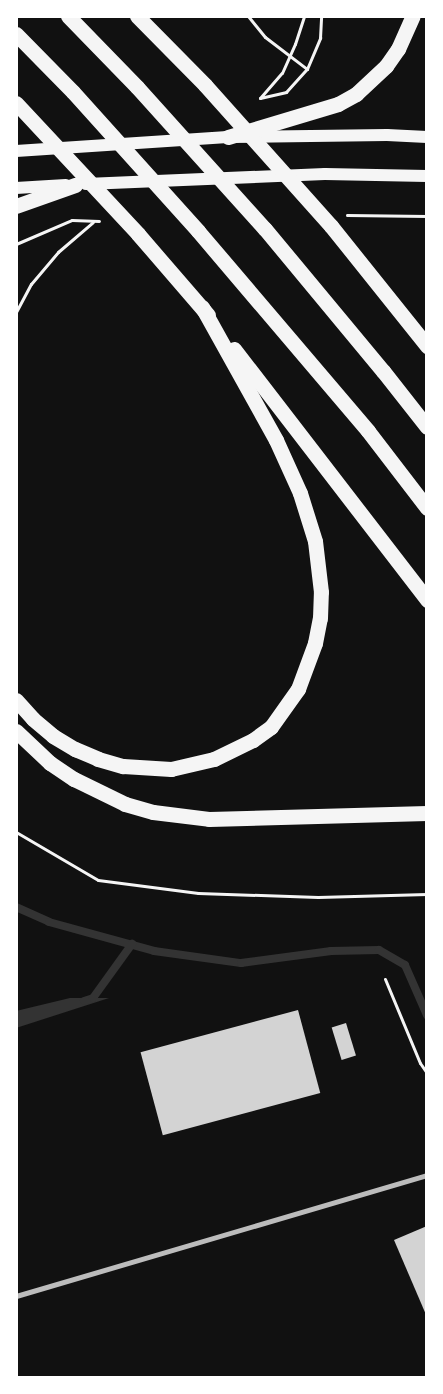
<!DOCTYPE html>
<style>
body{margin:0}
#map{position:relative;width:443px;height:1394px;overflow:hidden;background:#111;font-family:"Alegreya Sans",sans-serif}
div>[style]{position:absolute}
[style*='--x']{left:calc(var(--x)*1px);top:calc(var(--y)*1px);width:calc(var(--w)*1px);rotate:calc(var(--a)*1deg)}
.water>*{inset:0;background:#333}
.stream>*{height:8px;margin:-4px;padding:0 4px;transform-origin:4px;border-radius:4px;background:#333}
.building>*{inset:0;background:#d3d3d3;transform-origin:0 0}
.path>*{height:3px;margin:-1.5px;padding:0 1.5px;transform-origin:1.5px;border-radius:1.5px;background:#f5f5f5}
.minor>*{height:5px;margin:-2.5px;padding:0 2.5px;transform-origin:2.5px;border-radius:2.5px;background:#bcbcbc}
.primary>*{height:12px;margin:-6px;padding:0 6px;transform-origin:6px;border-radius:6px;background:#f5f5f5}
.motorway>*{height:15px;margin:-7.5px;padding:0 7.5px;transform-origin:7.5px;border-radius:7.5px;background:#f5f5f5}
span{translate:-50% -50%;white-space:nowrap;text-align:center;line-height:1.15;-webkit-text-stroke:4px #fff;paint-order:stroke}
.frame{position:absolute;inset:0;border:18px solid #fff;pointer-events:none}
</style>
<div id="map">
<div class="water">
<div style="clip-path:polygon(70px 998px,109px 998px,16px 1028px,16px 1011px)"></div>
</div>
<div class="stream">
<div style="--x:16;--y:907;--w:36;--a:24"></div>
<div style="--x:49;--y:922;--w:109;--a:15.4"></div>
<div style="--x:154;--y:951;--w:88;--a:7.9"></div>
<div style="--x:241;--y:963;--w:91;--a:-7.6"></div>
<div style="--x:331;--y:951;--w:48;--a:-1.2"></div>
<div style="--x:379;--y:950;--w:30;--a:30"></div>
<div style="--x:405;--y:965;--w:55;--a:66.3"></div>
<div style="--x:84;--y:1001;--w:9;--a:-18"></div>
<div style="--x:93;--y:998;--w:67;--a:-54.2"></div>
</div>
<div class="building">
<div style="left:298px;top:1010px;width:86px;height:163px;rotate:75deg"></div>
<div style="left:346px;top:1023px;width:34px;height:15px;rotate:73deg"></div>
<div style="clip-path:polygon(427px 1226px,427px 1317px,394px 1240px)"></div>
</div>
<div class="path">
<div style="--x:248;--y:16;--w:27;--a:51"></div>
<div style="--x:265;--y:37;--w:53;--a:37.3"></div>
<div style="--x:260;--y:98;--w:27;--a:-13"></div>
<div style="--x:286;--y:92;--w:31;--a:-48"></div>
<div style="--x:307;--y:69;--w:34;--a:-67"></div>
<div style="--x:320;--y:38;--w:22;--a:-87"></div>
<div style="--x:260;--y:98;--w:33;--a:-49"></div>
<div style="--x:282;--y:73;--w:32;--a:-66"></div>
<div style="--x:295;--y:44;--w:29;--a:-72"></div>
<div style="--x:347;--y:215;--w:80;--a:0.7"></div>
<div style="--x:16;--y:244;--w:61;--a:-23.2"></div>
<div style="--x:72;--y:220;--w:27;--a:2"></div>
<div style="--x:16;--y:312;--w:32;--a:-62"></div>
<div style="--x:31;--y:284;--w:42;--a:-49.8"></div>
<div style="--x:58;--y:252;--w:46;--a:-40.6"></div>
<div style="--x:16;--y:832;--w:95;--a:30.3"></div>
<div style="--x:98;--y:880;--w:101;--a:7.4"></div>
<div style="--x:198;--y:893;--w:120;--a:1.9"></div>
<div style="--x:318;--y:897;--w:109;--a:-1.6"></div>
<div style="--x:385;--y:979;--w:91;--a:67.4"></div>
<div style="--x:420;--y:1063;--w:12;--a:55"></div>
</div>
<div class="minor">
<div style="--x:16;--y:1296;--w:428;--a:-16.4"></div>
</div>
<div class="primary">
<div style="--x:16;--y:151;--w:212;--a:-3.8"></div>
<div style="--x:228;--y:137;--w:159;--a:-0.7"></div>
<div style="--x:387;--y:135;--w:40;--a:2.9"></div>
<div style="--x:86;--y:184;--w:239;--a:-2.4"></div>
<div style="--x:325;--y:174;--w:102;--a:1.1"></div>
<div style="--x:16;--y:188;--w:50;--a:-3.4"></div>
</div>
<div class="motorway">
<div style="--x:68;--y:16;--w:99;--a:45.8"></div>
<div style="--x:137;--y:87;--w:191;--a:48"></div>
<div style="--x:265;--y:229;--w:185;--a:50.3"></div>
<div style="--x:383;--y:371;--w:71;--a:51.8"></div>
<div style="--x:137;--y:16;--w:97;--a:45.4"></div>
<div style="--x:205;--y:85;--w:189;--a:48.2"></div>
<div style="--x:331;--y:226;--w:154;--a:51.3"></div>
<div style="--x:16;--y:34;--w:81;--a:45.5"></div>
<div style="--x:73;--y:92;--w:187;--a:48"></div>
<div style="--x:198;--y:231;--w:262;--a:49.6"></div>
<div style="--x:368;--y:431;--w:97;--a:52.5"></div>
<div style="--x:16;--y:103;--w:179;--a:47"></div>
<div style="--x:138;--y:234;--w:107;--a:49.2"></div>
<div style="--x:228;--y:137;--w:115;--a:-16.7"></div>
<div style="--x:338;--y:104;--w:21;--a:-29"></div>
<div style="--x:356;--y:94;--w:41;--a:-43"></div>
<div style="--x:386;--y:66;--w:21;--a:-55"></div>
<div style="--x:398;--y:49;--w:36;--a:-66"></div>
<div style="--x:16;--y:206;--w:63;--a:-19.6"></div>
<div style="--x:234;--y:349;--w:317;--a:52.4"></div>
<div style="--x:16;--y:700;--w:25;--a:48"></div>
<div style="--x:33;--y:719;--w:26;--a:40"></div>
<div style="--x:53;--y:736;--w:26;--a:31"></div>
<div style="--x:75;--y:749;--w:25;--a:23"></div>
<div style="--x:98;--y:759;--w:26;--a:16"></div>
<div style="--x:123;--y:766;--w:48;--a:3.6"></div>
<div style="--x:171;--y:769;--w:44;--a:-13.1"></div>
<div style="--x:214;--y:759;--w:43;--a:-26"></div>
<div style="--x:253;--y:740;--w:22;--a:-36"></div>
<div style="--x:271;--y:727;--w:47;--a:-54.6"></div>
<div style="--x:298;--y:689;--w:49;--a:-69.7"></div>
<div style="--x:315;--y:643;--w:25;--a:-79"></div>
<div style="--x:320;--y:618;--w:26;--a:-88"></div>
<div style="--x:321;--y:592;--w:51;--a:-96.7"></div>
<div style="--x:315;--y:541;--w:50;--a:-107.4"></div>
<div style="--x:300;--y:493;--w:58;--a:-114.4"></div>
<div style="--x:276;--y:440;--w:152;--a:-119.1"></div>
<div style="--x:16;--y:731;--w:47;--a:43.3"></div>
<div style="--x:50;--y:763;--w:29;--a:34"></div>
<div style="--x:74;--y:779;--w:57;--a:26.1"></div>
<div style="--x:125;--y:804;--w:29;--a:16"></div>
<div style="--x:153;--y:812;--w:56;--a:7.1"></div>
<div style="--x:209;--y:819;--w:218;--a:-1.6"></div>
</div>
<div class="frame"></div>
</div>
